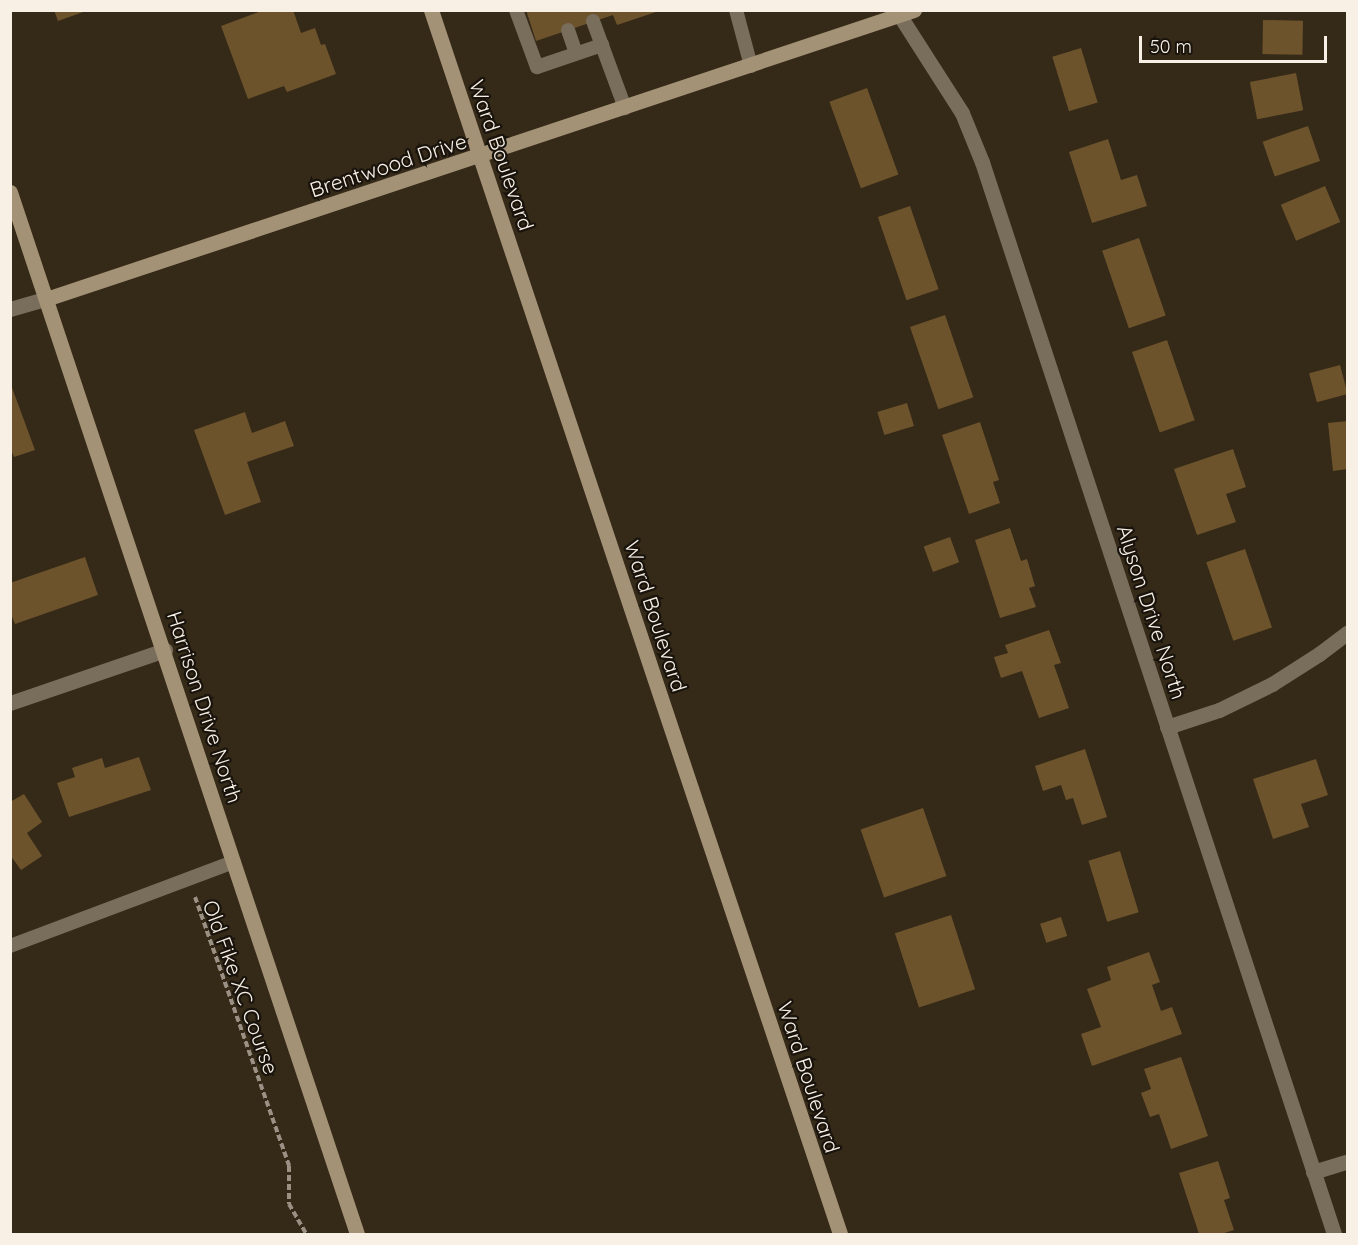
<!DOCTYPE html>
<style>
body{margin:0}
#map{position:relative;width:1358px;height:1245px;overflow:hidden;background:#352918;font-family:Quicksand,sans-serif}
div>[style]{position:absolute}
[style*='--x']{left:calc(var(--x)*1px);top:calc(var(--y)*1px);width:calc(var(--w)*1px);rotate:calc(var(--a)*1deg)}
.building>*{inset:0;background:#6c532c;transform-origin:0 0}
.path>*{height:4px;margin-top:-2px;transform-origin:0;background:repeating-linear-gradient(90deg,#9a9083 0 6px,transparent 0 9px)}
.lane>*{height:14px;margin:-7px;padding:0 7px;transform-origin:7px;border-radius:7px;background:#796d5c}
.street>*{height:15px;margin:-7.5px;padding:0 7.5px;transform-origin:7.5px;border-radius:7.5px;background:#796d5c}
.secondary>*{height:15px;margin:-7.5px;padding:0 7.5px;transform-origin:7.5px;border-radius:7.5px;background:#a49277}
span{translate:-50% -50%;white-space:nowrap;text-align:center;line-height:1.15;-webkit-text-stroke:4.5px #18130c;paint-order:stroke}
.street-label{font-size:21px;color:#f8f0e5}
.frame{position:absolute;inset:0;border:12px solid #f8f0e5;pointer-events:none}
.scale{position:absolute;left:1139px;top:36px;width:188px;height:27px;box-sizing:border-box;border:3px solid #f8f0e5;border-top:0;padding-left:8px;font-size:18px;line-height:21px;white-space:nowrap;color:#f8f0e5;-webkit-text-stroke:4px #18130c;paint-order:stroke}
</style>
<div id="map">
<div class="building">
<div style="clip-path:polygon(54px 10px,86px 10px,86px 11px,58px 21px)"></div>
<div style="clip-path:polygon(264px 10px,293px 10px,301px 33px,315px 28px,321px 45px,325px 44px,336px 74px,287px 92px,284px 86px,248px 99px,221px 26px)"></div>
<div style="clip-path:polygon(526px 10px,659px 10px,659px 11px,617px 25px,613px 15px,536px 41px)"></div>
<div style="left:1263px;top:20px;width:40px;height:34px;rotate:1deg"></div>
<div style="left:1081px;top:48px;width:57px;height:30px;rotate:73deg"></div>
<div style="left:1296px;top:73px;width:38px;height:47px;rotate:79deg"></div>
<div style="left:867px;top:88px;width:92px;height:40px;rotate:70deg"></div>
<div style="left:1308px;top:126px;width:37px;height:48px;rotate:71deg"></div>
<div style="clip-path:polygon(1108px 139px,1121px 180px,1137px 175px,1147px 206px,1092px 223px,1069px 152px)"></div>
<div style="left:1325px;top:186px;width:39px;height:48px;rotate:67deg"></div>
<div style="left:910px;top:206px;width:88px;height:34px;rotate:71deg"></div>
<div style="left:1139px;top:238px;width:82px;height:39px;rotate:71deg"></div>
<div style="left:945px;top:315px;width:87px;height:37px;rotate:71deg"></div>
<div style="left:1167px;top:340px;width:85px;height:37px;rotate:71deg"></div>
<div style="left:1340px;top:365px;width:30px;height:32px;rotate:75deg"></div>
<div style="clip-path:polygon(11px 385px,35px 450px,14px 457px,10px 448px)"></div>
<div style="left:907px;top:403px;width:24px;height:31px;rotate:73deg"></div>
<div style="clip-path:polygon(245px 412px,252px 433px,285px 421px,294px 446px,247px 462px,261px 502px,225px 515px,194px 430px)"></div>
<div style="clip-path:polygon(1348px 421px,1348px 469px,1333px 471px,1328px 423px)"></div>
<div style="clip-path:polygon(980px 422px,999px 480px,993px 482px,1000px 503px,969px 514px,942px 435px)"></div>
<div style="clip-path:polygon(1233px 449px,1246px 487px,1226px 494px,1236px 522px,1197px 535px,1174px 469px)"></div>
<div style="clip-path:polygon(1010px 528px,1021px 561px,1027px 559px,1035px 586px,1029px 588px,1036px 607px,1000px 618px,975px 540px)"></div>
<div style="left:950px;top:537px;width:27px;height:28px;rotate:70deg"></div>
<div style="left:1245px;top:549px;width:83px;height:41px;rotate:71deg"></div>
<div style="clip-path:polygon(85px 557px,98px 595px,15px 624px,10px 612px,10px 583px)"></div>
<div style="clip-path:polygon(1049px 630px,1061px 663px,1054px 665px,1069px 708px,1039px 718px,1022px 671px,1001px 678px,994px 657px,1008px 653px,1005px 645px)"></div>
<div style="clip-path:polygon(1085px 749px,1107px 817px,1082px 825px,1073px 798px,1066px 800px,1061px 785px,1043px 791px,1035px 766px)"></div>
<div style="clip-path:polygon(139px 757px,151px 790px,69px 817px,57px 783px,75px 777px,72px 768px,102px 758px,105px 768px)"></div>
<div style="clip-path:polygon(1316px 759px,1328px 795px,1301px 804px,1309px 827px,1273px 839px,1253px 779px)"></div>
<div style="clip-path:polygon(24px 794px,42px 822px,27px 833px,42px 856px,21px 870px,10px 855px,10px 802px)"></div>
<div style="left:923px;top:808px;width:72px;height:66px;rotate:71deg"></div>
<div style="left:1120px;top:851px;width:64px;height:33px;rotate:73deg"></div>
<div style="left:951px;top:915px;width:78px;height:59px;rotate:72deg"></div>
<div style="left:1061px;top:917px;width:20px;height:22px;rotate:72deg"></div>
<div style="clip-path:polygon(1149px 952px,1160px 982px,1152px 985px,1161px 1011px,1172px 1007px,1182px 1034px,1092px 1066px,1081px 1034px,1101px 1027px,1087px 989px,1111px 980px,1107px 967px)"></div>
<div style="clip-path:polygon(1181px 1057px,1208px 1136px,1171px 1149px,1159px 1114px,1150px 1117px,1141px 1093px,1151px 1089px,1144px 1069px)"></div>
<div style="clip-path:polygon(1218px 1161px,1230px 1198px,1224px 1200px,1234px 1230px,1221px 1234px,1199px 1234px,1179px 1173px)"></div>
</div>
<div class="path">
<div style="--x:195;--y:897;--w:285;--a:70.7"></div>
<div style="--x:289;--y:1166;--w:38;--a:90"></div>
<div style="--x:289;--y:1204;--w:34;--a:60"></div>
</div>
<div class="lane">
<div style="--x:516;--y:10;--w:61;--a:69.8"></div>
<div style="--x:537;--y:67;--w:69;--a:-18.7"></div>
<div style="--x:736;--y:10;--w:58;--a:75"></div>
<div style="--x:593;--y:21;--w:93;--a:69.8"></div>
<div style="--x:568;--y:30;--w:24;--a:71"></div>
<div style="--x:10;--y:946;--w:239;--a:-20.6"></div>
</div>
<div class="street">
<div style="--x:900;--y:16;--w:115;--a:57.4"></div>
<div style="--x:962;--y:113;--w:53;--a:67.8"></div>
<div style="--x:982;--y:162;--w:1128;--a:71.82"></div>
<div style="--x:10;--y:309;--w:37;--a:-16"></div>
<div style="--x:10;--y:703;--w:164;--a:-18.9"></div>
<div style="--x:1167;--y:727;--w:55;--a:-18.1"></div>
<div style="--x:1219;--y:710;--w:59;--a:-26.1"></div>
<div style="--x:1272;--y:684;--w:56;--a:-32.6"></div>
<div style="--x:1319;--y:654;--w:36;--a:-37"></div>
<div style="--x:1313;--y:1172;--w:37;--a:-17"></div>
</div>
<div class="secondary">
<div style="--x:431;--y:10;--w:1291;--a:71.52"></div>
<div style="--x:10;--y:192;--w:1098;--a:71.58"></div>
<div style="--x:46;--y:299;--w:915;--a:-18.42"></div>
</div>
<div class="street-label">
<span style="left:502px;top:155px;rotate:71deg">Ward Boulevard</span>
<span style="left:388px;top:165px;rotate:-18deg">Brentwood Drive</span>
<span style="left:1152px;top:612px;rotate:72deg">Alyson Drive North</span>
<span style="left:656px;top:616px;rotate:72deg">Ward Boulevard</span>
<span style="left:205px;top:707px;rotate:72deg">Harrison Drive North</span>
<span style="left:241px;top:987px;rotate:70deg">Old Fike XC Course</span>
<span style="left:809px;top:1077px;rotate:72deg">Ward Boulevard</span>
</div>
<div class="frame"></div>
<div class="scale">50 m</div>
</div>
